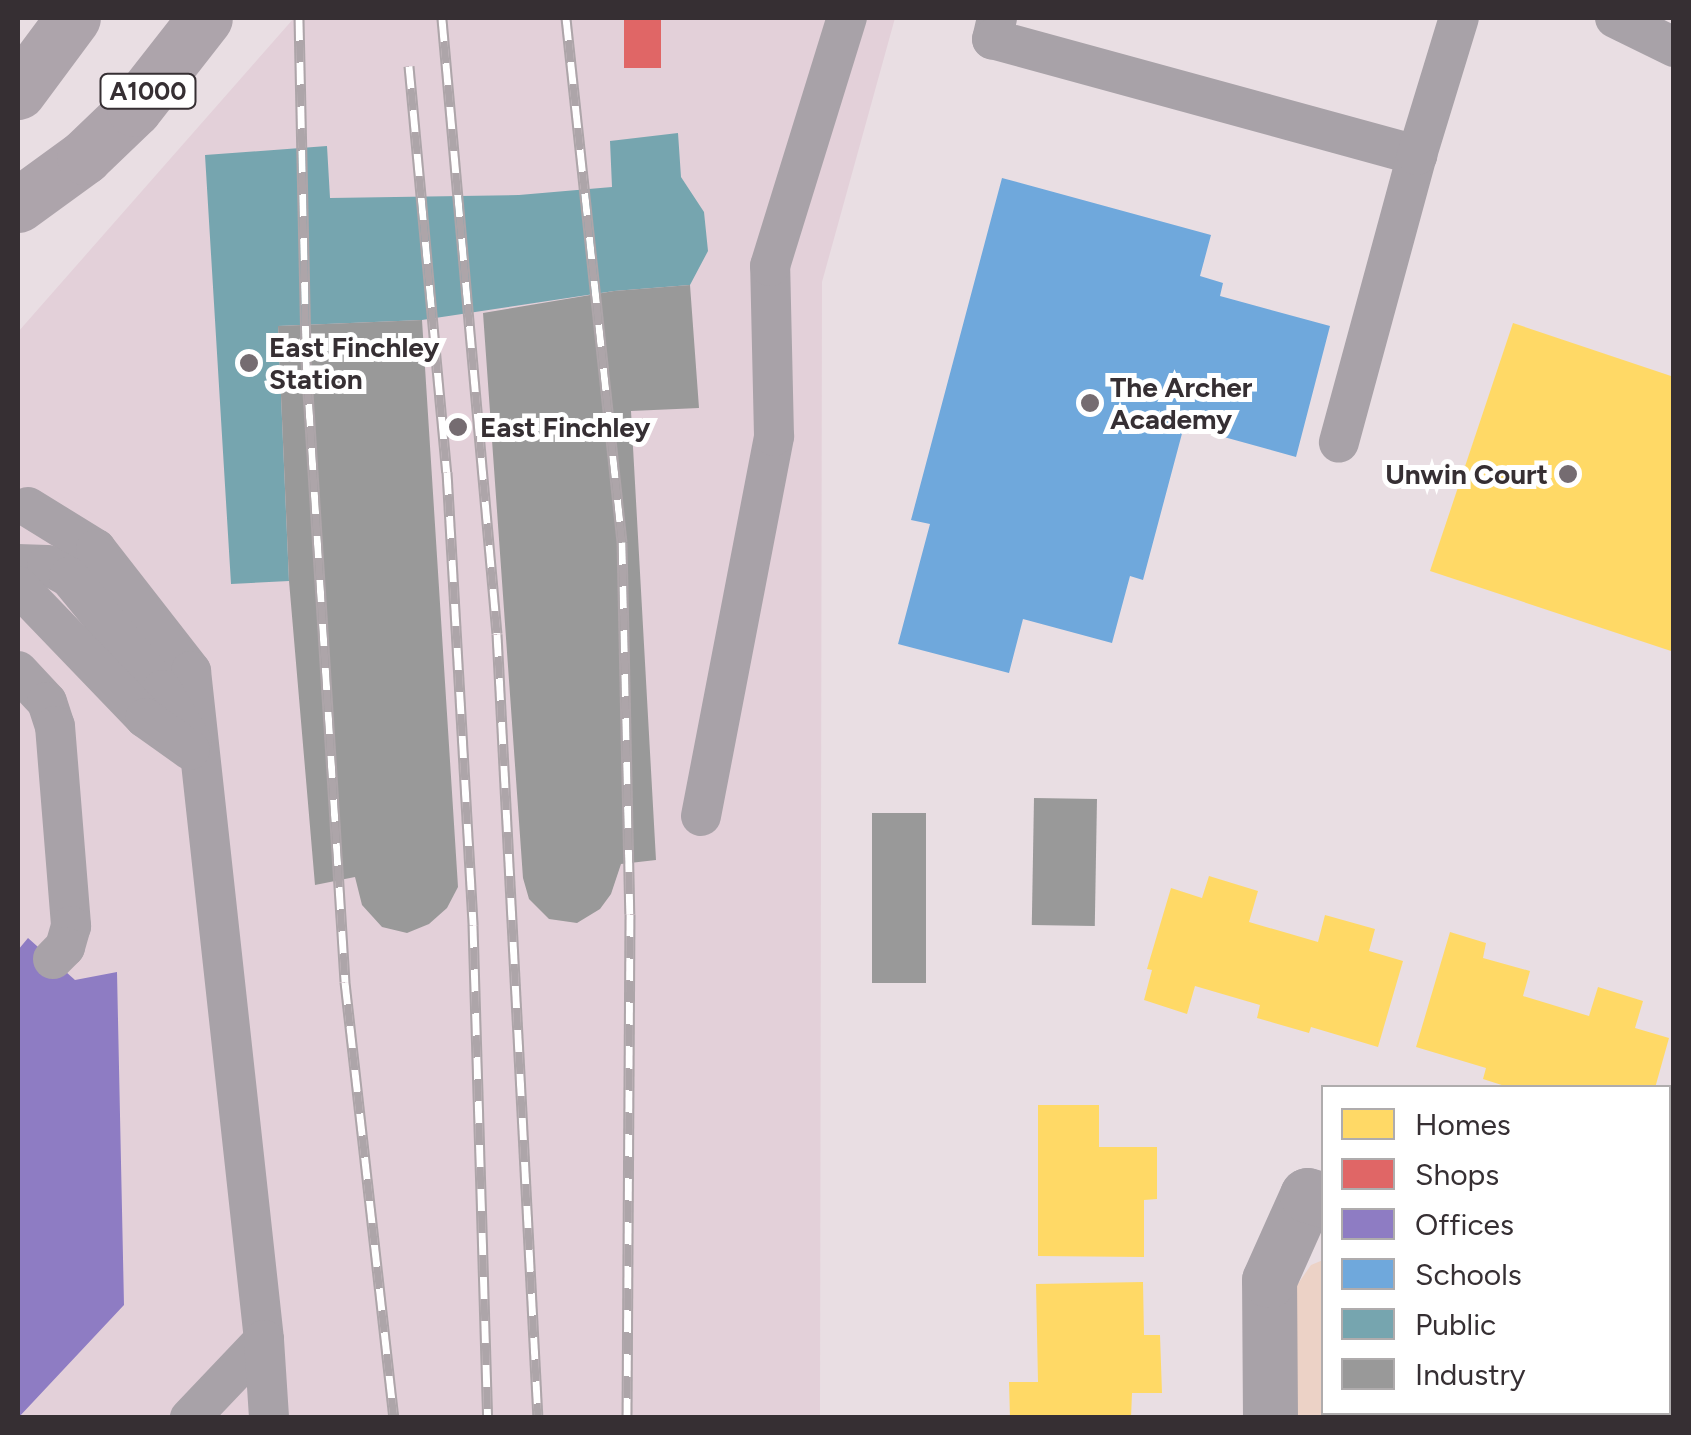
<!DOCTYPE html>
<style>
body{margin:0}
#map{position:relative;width:1691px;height:1435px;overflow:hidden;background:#e9dee3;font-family:Figtree,sans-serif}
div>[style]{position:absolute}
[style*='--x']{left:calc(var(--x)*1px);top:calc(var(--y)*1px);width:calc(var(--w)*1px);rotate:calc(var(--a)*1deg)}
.built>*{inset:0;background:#e3d0d9}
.green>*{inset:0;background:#ecd2c6}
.homes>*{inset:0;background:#ffd966}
.shops>*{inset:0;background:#e06666;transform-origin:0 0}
.offices>*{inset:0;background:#8e7cc3}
.schools>*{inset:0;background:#6fa8dc}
.public>*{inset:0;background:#76a5af}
.industry>*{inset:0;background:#999;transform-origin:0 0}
.lane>*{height:40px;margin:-20px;padding:0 20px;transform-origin:20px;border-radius:20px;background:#a8a2a8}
.street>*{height:55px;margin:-27.5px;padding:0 27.5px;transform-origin:27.5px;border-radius:27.5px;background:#a8a2a8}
.primary>*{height:55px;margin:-27.5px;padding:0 27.5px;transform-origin:27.5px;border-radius:27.5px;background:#ada4ab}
.rail>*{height:11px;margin-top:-5.5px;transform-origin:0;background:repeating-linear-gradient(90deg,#fff 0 22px,#ada5a9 0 44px);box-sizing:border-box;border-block:2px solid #ada5a9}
.dots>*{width:28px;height:28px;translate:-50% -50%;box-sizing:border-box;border:5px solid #fff;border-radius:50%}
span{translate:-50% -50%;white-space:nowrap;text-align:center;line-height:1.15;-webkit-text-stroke:10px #fff;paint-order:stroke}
.shield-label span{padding:2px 8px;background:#fff;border:2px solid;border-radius:8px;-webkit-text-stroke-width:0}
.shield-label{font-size:25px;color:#362f33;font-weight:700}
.poi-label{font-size:28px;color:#362f33;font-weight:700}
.left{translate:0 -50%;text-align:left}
.right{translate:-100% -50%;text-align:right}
.frame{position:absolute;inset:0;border:20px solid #362f33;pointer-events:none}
.legend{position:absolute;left:1321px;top:1085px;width:350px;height:330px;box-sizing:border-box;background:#fff;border:2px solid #afacad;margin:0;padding:12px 18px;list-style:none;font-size:30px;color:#362f33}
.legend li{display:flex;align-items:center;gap:20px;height:50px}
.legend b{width:50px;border:2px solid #afacad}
</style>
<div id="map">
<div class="built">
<div style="clip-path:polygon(294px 18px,895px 18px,822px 282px,820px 1417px,18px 1418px,18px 332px)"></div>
</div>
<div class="green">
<div style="clip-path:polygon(1323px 1260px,1324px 1412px,1565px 1413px,1562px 1418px,1295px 1417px,1293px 1291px,1311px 1265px)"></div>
</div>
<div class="homes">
<div style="clip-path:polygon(1513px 323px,1674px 377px,1674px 652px,1430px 571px)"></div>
<div style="clip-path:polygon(1209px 876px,1258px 891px,1249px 922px,1318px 942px,1325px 915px,1375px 929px,1369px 951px,1403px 961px,1378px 1047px,1311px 1027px,1309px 1033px,1257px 1018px,1260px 1005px,1195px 986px,1187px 1014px,1144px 1000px,1152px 970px,1147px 969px,1171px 888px,1202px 898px)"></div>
<div style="clip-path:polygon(1450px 932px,1486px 943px,1483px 958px,1530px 971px,1523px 996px,1589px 1016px,1598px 987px,1643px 1001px,1635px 1028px,1669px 1038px,1655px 1088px,1511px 1088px,1483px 1079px,1486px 1068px,1416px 1047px)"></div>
<div style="clip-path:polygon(1038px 1105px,1099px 1105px,1099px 1147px,1157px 1147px,1157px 1199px,1144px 1200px,1144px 1257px,1038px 1256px)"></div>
<div style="clip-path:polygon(1143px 1282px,1144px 1335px,1160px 1335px,1162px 1393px,1132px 1393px,1131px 1418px,1010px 1418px,1009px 1382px,1038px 1382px,1036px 1284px)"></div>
</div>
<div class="shops">
<div style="left:624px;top:18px;width:37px;height:50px"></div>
</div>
<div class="offices">
<div style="clip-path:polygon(28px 938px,75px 980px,117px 972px,124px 1305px,18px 1418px,18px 950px)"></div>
</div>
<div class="schools">
<div style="clip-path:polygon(1002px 178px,1211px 235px,1200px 276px,1223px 283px,1220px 296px,1330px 326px,1296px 457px,1184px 426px,1143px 580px,1130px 576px,1112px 643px,1023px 619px,1009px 673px,898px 644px,930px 524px,911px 520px)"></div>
</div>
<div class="public">
<div style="clip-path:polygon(678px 133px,681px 177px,704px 212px,708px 251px,690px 285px,614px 291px,422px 320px,278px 326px,289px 581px,231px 584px,205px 155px,327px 146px,330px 198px,519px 195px,612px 187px,610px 141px)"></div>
</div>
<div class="industry">
<div style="clip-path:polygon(690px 285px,699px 408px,631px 411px,656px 860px,621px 864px,611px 894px,600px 909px,577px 923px,549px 919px,529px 899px,523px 878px,483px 313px,614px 291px)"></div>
<div style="clip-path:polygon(422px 320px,458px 887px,447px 908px,429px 924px,407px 933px,382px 927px,362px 905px,355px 877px,315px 885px,289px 581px,278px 326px)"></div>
<div style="left:1034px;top:798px;width:63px;height:127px;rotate:1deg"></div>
<div style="left:872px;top:813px;width:54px;height:170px"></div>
</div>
<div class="lane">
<div style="--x:997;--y:18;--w:22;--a:103"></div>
<div style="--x:992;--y:39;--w:441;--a:15.3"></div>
<div style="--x:1417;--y:155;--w:298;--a:105.2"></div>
<div style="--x:1615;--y:18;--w:66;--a:26.2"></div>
<div style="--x:1417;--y:155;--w:143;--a:-73"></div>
<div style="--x:28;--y:507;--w:80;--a:31.7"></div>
<div style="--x:96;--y:549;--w:155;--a:52.1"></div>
<div style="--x:191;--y:671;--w:673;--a:83.77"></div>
<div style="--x:264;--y:1340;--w:108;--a:133.5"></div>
<div style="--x:18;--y:564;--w:29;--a:2"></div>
<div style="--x:47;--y:565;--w:25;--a:29"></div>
<div style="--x:69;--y:577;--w:146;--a:50.5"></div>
<div style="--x:162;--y:690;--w:60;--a:60"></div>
<div style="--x:18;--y:586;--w:183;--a:46.1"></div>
<div style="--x:145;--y:718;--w:55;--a:35.4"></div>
<div style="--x:18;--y:671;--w:42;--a:46.9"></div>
<div style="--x:47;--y:702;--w:25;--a:72"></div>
<div style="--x:55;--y:726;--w:201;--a:85.4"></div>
<div style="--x:71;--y:926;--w:22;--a:106"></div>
<div style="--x:65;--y:947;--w:17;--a:135"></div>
<div style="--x:701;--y:816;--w:387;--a:-79.1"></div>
<div style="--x:774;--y:436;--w:170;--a:-91.3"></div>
<div style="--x:770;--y:266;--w:260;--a:-72.8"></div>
<div style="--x:264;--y:1340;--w:78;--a:86.3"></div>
</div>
<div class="street">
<div style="--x:1668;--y:1308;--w:6;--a:18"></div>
<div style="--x:1270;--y:1418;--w:138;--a:-90.4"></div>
<div style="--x:1269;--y:1280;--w:93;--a:-65.9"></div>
<div style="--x:1307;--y:1195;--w:18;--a:16"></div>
<div style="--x:1598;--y:1418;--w:7;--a:-63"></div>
</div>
<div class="primary">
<div style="--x:18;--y:92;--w:92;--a:-53.4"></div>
<div style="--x:18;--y:205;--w:82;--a:-36"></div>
<div style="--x:84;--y:157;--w:69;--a:-43.8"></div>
<div style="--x:134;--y:109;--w:115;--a:-52"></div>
</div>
<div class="rail">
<div style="--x:299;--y:18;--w:342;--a:88.8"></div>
<div style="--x:306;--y:360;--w:623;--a:86.41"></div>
<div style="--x:345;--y:982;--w:439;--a:83.6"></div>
<div style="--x:566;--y:18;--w:527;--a:83.9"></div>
<div style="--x:622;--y:542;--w:372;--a:88.8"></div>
<div style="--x:630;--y:914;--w:504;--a:90.34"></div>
<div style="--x:442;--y:19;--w:617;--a:84.89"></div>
<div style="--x:497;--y:634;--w:785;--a:87.01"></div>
<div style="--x:409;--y:66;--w:408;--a:84.7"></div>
<div style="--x:447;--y:472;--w:454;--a:86.7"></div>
<div style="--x:473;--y:925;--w:493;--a:88.3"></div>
</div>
<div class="dots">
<div style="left:249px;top:363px;background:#756c71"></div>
<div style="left:1090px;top:403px;background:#756c71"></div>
<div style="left:458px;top:427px;background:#756c71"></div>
<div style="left:1568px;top:474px;background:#756c71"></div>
</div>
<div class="shield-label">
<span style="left:148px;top:91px">A1000</span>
</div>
<div class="poi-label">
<span class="left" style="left:269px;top:363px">East Finchley<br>Station</span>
<span class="left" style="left:1110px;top:403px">The Archer<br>Academy</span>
<span class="left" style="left:480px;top:427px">East Finchley</span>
<span class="right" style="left:1548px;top:474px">Unwin Court</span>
</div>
<div class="frame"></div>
<ul class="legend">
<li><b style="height:28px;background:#ffd966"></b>Homes</li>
<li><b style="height:28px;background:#e06666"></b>Shops</li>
<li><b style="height:28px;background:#8e7cc3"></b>Offices</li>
<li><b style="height:28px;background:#6fa8dc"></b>Schools</li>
<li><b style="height:28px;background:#76a5af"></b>Public</li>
<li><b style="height:28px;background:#999"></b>Industry</li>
</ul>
</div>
